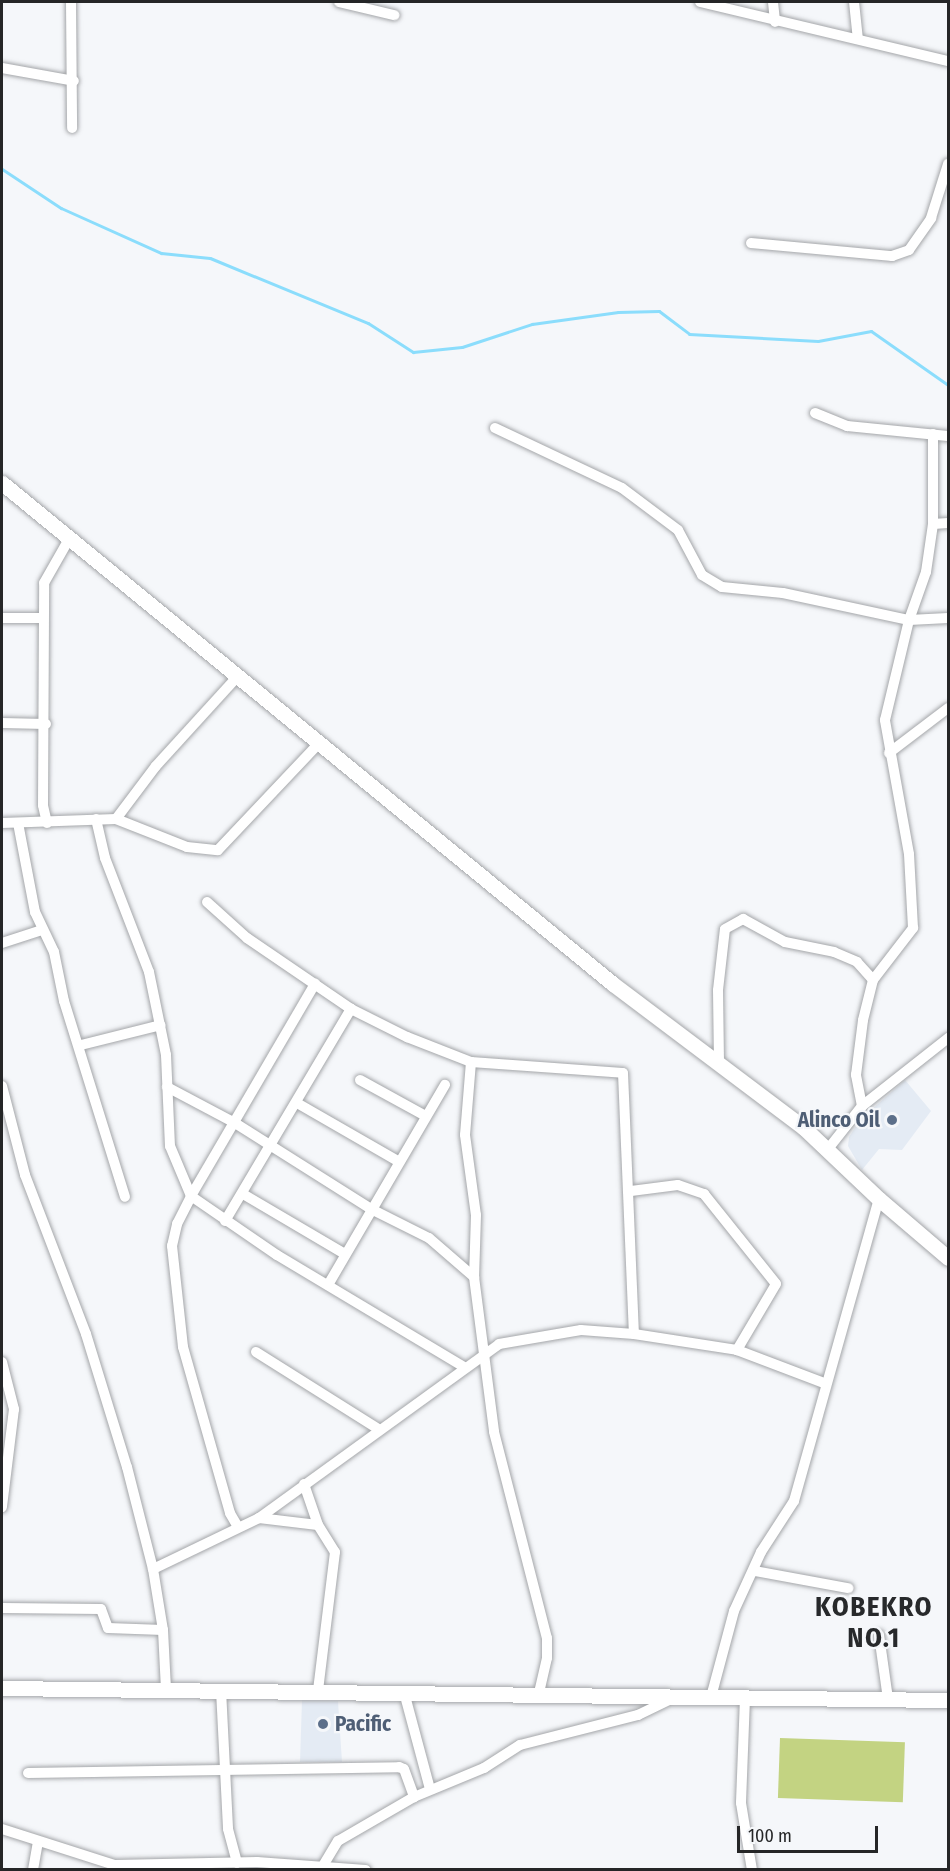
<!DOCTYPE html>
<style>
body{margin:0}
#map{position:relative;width:950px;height:1871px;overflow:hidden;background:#f5f7fa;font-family:"Fira Sans Condensed",sans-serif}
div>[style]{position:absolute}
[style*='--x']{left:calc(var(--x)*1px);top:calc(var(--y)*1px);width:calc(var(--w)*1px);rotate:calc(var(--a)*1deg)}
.built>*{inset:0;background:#e4ebf4}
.green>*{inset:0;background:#c3d382;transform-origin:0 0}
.stream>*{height:3px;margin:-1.5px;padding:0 1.5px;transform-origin:1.5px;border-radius:1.5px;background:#8bddfc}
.roads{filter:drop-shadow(0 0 2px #a4a6a9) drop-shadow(0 0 2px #a4a6a9)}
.street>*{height:10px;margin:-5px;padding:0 5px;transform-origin:5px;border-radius:5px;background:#fff}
.secondary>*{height:15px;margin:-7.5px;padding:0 7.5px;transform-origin:7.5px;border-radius:7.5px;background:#fff}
.dots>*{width:16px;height:16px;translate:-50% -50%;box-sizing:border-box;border:3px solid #f5f7fa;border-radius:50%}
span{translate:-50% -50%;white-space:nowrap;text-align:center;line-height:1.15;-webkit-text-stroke:4.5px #f5f7fa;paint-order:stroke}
.service-label{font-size:21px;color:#4e5e75;font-weight:700}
.right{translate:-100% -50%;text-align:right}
.left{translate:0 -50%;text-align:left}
.district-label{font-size:27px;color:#27292b;font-weight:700;letter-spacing:1.5px}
.frame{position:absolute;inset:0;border:3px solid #252627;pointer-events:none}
.scale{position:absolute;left:737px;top:1826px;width:141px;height:27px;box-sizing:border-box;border:3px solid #252627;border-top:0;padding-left:8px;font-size:18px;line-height:21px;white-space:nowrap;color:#252627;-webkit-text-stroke:4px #f5f7fa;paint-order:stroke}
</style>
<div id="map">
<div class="built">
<div style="clip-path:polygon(905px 1080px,931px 1111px,902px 1150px,879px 1149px,862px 1170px,848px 1146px,849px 1137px,860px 1120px)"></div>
<div style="clip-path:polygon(302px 1700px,338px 1701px,342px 1762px,300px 1762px)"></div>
</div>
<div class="green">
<div style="left:780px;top:1738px;width:125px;height:60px;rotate:2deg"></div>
</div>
<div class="stream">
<div style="--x:2;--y:169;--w:71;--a:33.5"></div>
<div style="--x:61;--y:208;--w:110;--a:24.2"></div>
<div style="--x:161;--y:253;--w:49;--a:5.8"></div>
<div style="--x:210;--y:258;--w:171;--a:22.4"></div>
<div style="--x:368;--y:323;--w:54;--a:32.8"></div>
<div style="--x:413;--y:352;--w:49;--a:-5.8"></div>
<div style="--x:462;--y:347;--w:74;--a:-18.2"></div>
<div style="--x:532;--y:324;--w:87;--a:-7.9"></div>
<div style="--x:618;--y:312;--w:41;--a:-1.4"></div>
<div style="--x:659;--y:311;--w:38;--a:37"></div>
<div style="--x:689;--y:334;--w:129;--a:3.1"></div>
<div style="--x:818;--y:341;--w:54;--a:-10.7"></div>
<div style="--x:871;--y:331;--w:94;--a:35"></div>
</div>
<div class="roads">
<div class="street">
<div style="--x:71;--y:2;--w:126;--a:89.5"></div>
<div style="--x:339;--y:2;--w:57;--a:13.3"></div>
<div style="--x:700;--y:2;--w:255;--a:13.4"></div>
<div style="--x:773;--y:2;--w:20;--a:84"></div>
<div style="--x:854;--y:2;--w:36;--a:84"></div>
<div style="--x:2;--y:68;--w:73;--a:10.2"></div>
<div style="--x:751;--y:243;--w:142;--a:5.3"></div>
<div style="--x:892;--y:256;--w:18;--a:-19"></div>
<div style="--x:909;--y:250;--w:39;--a:-55"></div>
<div style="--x:931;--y:218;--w:57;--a:-72.5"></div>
<div style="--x:815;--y:413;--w:35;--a:22"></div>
<div style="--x:847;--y:426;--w:101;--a:5.7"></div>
<div style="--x:495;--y:428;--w:140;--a:25.3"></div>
<div style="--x:622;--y:488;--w:70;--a:36.9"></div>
<div style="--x:678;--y:530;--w:51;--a:61.9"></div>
<div style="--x:702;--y:575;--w:23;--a:31"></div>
<div style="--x:722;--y:587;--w:61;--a:5.6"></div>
<div style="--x:783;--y:593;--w:129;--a:12.1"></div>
<div style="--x:909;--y:620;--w:39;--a:-3"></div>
<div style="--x:933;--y:524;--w:90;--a:-90"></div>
<div style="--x:2;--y:618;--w:40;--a:0"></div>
<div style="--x:2;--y:723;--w:44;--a:1.3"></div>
<div style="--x:889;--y:753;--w:74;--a:-37.3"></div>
<div style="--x:96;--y:819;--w:40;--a:77"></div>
<div style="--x:105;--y:858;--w:122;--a:68.9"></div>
<div style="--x:149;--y:972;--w:85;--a:78.4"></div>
<div style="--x:166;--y:1055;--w:91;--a:87.5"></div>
<div style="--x:170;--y:1146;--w:54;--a:67.2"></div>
<div style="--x:191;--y:1196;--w:104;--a:34.5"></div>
<div style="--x:277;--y:1255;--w:218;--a:30.9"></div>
<div style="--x:116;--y:819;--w:66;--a:-53"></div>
<div style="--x:156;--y:766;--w:120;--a:-47.7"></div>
<div style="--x:2;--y:823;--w:114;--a:-2"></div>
<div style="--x:116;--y:819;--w:76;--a:21.5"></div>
<div style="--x:187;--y:847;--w:31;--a:6"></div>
<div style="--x:218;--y:850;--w:149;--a:-46.6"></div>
<div style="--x:18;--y:823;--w:91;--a:79.2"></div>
<div style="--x:35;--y:912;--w:44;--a:64.6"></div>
<div style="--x:54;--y:952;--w:50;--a:78.5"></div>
<div style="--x:64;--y:1001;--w:205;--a:72.7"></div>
<div style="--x:47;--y:823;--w:18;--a:-103"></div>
<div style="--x:43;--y:805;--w:222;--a:-89.7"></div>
<div style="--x:44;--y:583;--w:51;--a:-60.4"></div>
<div style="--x:207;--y:902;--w:54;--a:42"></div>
<div style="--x:247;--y:938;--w:126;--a:34.3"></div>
<div style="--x:351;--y:1009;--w:63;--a:26.6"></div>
<div style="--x:407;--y:1037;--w:69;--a:21.3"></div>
<div style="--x:471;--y:1062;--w:152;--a:4.1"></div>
<div style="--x:623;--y:1073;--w:261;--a:87.6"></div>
<div style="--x:2;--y:943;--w:42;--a:-18"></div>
<div style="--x:81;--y:1045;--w:82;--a:-14"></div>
<div style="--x:471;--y:1062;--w:73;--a:94.7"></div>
<div style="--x:465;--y:1135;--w:81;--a:82.2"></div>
<div style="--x:476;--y:1215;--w:62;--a:91.8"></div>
<div style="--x:474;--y:1277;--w:156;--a:82.6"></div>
<div style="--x:494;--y:1432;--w:213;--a:75.6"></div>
<div style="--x:547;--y:1638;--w:20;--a:90"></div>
<div style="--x:547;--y:1658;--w:37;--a:103"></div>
<div style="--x:719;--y:1062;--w:72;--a:-90.8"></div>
<div style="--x:718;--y:990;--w:61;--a:-83.5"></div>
<div style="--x:725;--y:929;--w:21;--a:-29"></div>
<div style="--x:743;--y:919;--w:48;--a:28.7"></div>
<div style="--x:785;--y:942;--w:50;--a:11.5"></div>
<div style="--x:834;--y:952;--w:25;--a:23"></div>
<div style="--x:857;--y:962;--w:24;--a:48"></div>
<div style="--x:360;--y:1080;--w:73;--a:28.7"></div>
<div style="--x:2;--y:1086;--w:92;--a:75.5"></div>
<div style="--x:25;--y:1175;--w:170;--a:69"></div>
<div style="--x:86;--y:1334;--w:139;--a:72.9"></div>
<div style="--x:127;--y:1467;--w:105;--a:75.7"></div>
<div style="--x:153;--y:1569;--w:62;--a:80.7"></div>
<div style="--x:163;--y:1630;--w:59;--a:87.1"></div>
<div style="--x:167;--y:1087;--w:77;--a:27.9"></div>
<div style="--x:235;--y:1123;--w:161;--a:32.3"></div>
<div style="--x:371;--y:1209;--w:65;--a:26.6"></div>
<div style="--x:429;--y:1238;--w:60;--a:40.9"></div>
<div style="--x:297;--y:1103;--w:116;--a:29.9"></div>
<div style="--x:862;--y:1106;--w:32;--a:-101"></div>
<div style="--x:856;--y:1075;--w:55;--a:-82.7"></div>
<div style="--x:863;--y:1020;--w:41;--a:-76"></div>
<div style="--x:873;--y:980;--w:66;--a:-52.4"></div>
<div style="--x:913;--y:928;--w:74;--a:-93.1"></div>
<div style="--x:909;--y:854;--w:136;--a:-100.2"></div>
<div style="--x:885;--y:720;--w:103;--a:-76.5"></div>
<div style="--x:909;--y:620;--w:51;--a:-70.5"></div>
<div style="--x:926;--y:572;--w:49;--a:-81.7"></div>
<div style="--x:933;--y:524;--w:15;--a:-4"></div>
<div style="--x:828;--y:1149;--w:55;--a:-51.7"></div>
<div style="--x:862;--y:1106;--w:110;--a:-38.3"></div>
<div style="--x:631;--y:1191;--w:47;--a:-7.3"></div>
<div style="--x:678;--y:1185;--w:28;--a:19"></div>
<div style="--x:704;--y:1194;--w:115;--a:51.3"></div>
<div style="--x:776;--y:1284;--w:77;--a:120.6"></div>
<div style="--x:243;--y:1194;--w:118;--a:30.5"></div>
<div style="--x:225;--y:1221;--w:247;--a:-59.3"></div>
<div style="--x:328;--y:1285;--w:232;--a:-59.7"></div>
<div style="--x:256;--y:1352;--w:146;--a:32.2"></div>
<div style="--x:2;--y:1362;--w:49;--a:75.7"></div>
<div style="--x:14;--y:1409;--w:99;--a:97"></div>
<div style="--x:304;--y:1484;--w:43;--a:71.1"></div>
<div style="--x:318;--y:1525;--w:32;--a:58"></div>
<div style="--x:335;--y:1552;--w:140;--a:97"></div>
<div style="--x:259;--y:1518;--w:59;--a:6.8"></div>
<div style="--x:238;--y:1527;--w:16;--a:-120"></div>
<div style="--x:230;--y:1513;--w:173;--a:-105.8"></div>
<div style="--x:183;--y:1347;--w:102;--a:-96.2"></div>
<div style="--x:172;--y:1246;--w:23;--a:-77"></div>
<div style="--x:177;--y:1224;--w:31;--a:-63"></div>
<div style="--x:191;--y:1196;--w:246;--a:-59.7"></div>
<div style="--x:153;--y:1569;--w:118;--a:-25.7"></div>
<div style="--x:259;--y:1518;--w:296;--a:-35.9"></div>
<div style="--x:499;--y:1344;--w:83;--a:-9.7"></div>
<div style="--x:581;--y:1330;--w:53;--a:4.3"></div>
<div style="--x:634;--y:1334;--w:104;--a:8.8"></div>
<div style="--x:737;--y:1350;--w:93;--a:20.8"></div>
<div style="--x:755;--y:1571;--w:95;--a:10.4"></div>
<div style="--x:2;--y:1608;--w:99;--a:0.6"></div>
<div style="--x:101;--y:1609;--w:20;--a:70"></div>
<div style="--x:108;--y:1628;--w:55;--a:2.1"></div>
<div style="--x:879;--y:1635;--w:65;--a:82"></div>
<div style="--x:221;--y:1690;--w:139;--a:87.1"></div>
<div style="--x:228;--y:1829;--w:35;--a:75"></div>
<div style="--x:404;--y:1692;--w:100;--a:75"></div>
<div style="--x:711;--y:1697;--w:89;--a:-75"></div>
<div style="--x:734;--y:1611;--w:65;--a:-65.4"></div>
<div style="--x:761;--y:1552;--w:61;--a:-57.1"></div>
<div style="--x:794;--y:1501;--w:314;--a:-74.3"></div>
<div style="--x:745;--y:1698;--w:105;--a:92.2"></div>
<div style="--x:741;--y:1803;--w:68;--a:80.7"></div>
<div style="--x:28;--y:1773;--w:371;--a:-0.9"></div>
<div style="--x:399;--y:1767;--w:5;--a:22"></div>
<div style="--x:404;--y:1769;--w:30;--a:70"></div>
<div style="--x:2;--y:1829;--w:119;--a:17.7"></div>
<div style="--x:115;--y:1865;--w:142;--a:-1.2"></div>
<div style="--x:257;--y:1862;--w:109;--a:4.2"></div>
<div style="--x:324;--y:1864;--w:27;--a:-59"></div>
<div style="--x:338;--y:1841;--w:88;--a:-30.1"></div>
<div style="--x:414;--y:1797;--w:76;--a:-22.5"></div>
<div style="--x:484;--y:1768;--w:43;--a:-32.6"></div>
<div style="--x:520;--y:1745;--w:122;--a:-14.3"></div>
<div style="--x:638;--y:1715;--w:39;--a:-26"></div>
<div style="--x:33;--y:1870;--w:28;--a:-80"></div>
</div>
<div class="secondary">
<div style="--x:2;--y:483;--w:790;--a:39.35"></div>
<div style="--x:613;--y:984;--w:238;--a:37"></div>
<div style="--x:803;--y:1127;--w:105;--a:43.5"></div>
<div style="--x:879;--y:1199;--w:91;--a:40.5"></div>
<div style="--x:2;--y:1688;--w:946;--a:0.73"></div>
</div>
</div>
<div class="dots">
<div style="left:892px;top:1120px;background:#5c6f8a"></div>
<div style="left:323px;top:1724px;background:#5c6f8a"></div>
</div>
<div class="service-label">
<span class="right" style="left:880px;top:1120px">Alinco Oil</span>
<span class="left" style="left:335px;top:1724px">Pacific</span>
</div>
<div class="district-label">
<span style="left:874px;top:1623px">KOBEKRO<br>NO.1</span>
</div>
<div class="frame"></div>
<div class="scale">100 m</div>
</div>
